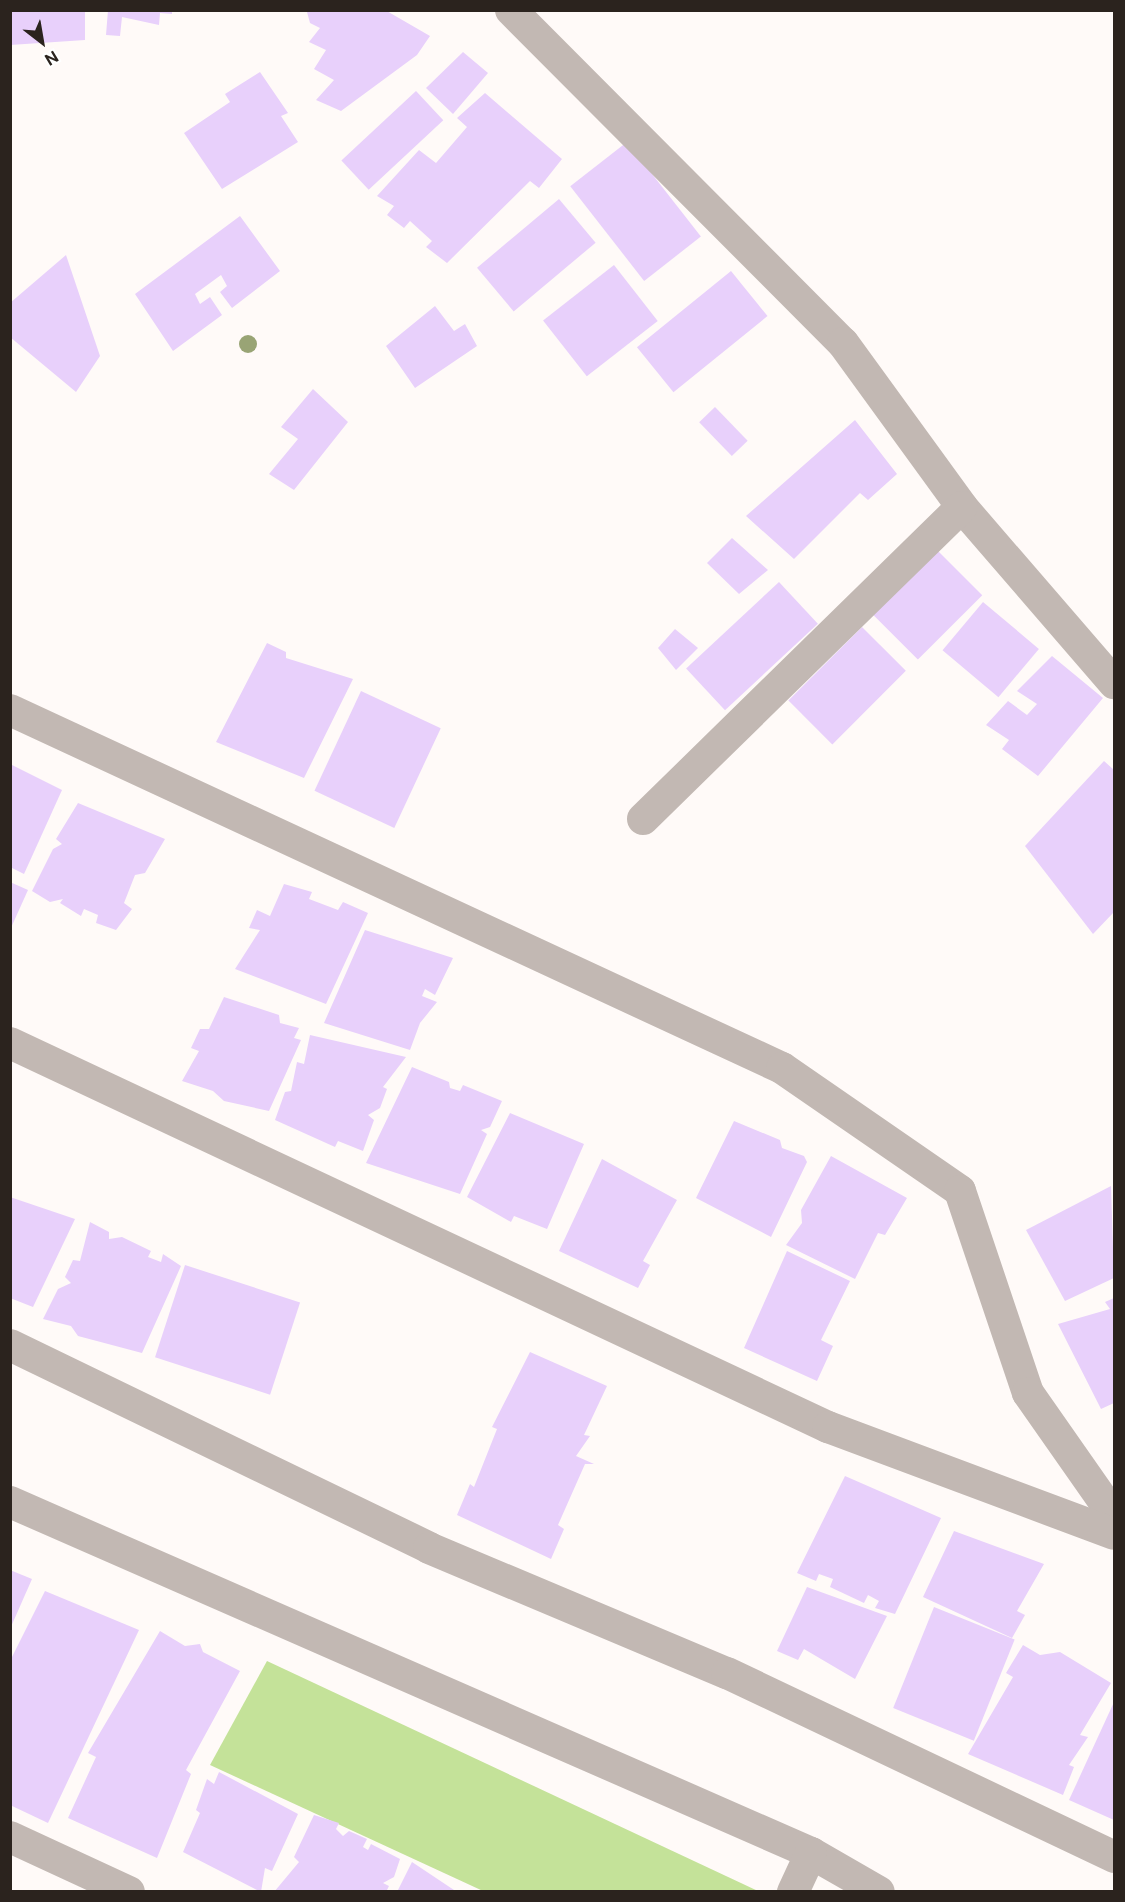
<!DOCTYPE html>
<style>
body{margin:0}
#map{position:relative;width:1125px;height:1902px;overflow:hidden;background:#fffaf8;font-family:"Public Sans",sans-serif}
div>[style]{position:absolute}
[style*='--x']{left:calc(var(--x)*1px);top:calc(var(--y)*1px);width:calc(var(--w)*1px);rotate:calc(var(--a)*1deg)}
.green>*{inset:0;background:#c4e299}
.building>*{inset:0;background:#e8d0fb;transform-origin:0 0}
.street>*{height:32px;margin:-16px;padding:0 16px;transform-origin:16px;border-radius:16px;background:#c2b8b3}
.trees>*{width:18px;height:18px;margin:-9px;border-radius:50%;background:#99a475}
span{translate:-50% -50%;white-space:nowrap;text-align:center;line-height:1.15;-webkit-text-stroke:5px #fff;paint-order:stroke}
.frame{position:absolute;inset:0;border:12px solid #2b231e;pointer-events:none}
.north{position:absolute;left:12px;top:12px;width:60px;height:60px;-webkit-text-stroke:4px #fff;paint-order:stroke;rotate:149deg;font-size:16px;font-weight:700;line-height:24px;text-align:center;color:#2b231e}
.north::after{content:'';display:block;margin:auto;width:21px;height:27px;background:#2b231e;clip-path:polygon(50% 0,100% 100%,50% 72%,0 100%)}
</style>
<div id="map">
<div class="green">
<div style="clip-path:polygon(267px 1661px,758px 1891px,483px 1891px,210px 1765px)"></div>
</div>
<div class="building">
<div style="clip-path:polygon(10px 10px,85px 10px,85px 40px,10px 45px)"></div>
<div style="clip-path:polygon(108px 10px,172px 10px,172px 14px,160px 13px,159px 25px,122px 17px,120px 36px,106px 35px)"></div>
<div style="clip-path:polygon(385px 10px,430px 36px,417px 55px,341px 111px,316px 100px,334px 80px,314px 69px,326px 50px,309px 42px,320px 28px,310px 23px,307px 12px)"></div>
<div style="clip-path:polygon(463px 52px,488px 73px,453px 114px,426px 88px)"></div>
<div style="clip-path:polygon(260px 72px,288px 113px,281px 116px,298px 142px,222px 189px,184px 133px,230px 102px,225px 94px)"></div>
<div style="left:416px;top:91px;width:40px;height:102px;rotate:47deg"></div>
<div style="clip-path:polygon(485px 93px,562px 159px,539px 188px,530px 181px,447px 263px,426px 247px,432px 241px,410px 221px,404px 228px,387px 215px,394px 206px,377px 196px,419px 150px,436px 163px,467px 127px,457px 118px)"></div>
<div style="left:627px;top:142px;width:120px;height:72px;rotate:52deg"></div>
<div style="left:559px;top:199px;width:57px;height:107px;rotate:50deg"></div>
<div style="clip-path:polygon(240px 216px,280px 271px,232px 308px,220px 292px,227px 286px,221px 275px,195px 294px,200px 304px,210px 297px,222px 315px,173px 351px,135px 294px)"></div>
<div style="clip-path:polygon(66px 255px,100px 356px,76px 392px,10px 337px,10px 303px)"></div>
<div style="left:614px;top:265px;width:71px;height:90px;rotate:52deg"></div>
<div style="left:731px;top:271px;width:58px;height:121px;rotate:51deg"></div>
<div style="clip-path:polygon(435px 306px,454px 331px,465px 324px,477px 346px,415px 388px,386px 346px)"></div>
<div style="clip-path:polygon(313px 389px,348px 422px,294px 490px,269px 474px,298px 439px,281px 427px)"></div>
<div style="left:715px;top:407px;width:47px;height:22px;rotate:46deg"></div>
<div style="clip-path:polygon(855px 420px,897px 474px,868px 500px,860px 493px,794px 559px,746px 516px)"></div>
<div style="clip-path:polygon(732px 538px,768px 570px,739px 594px,707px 563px)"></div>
<div style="left:937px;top:550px;width:64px;height:91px;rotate:45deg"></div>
<div style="left:779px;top:582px;width:57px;height:127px;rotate:47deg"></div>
<div style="left:983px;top:602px;width:73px;height:63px;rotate:40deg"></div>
<div style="left:862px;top:627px;width:62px;height:104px;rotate:45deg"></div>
<div style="clip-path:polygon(675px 629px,698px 648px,676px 670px,658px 648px)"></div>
<div style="clip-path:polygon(267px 643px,286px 652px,286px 658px,353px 679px,304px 778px,216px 742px)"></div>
<div style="clip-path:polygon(1052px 656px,1103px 698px,1038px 776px,1002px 749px,1009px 740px,986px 725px,1008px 701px,1027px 715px,1037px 704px,1017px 691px)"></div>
<div style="left:361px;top:691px;width:88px;height:110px;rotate:25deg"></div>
<div style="clip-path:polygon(1104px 761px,1114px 770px,1114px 912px,1093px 934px,1025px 846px)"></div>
<div style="clip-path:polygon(10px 764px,62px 790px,24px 874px,10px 867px)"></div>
<div style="clip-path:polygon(78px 803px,165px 839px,145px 873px,135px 875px,124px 903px,132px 909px,116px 930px,96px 923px,98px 915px,84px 909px,81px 916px,60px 903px,63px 899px,50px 902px,32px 891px,53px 849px,62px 844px,56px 839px)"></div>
<div style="clip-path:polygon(10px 882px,28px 890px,10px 930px)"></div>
<div style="clip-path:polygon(284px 884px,312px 892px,309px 899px,338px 910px,343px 902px,368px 913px,326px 1004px,235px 969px,260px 930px,249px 928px,257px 910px,270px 916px)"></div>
<div style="clip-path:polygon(365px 930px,453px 958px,435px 995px,425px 989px,422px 996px,437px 1002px,420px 1023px,410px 1050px,324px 1023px)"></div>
<div style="clip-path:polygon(224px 997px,279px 1015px,280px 1023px,299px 1028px,294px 1038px,301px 1040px,269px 1111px,224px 1101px,213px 1091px,182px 1081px,199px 1051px,191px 1048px,200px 1029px,209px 1029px)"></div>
<div style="clip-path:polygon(310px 1035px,406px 1057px,383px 1087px,387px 1089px,380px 1108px,368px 1115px,374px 1120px,363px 1151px,338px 1141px,335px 1147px,275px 1120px,285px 1092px,291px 1091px,297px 1062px,304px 1064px)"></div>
<div style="clip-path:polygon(412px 1067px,449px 1082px,450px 1088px,460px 1091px,463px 1085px,502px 1101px,490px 1127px,481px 1130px,487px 1134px,460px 1194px,366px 1163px)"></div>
<div style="clip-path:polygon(510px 1113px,584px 1144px,547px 1229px,514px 1216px,511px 1222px,467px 1197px)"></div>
<div style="clip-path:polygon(734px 1121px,780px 1140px,782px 1148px,804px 1156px,807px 1162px,771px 1237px,696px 1198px)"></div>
<div style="clip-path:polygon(831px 1156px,907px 1198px,885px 1235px,878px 1233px,855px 1279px,786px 1245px,802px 1223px,801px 1210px)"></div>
<div style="clip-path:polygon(602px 1159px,677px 1200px,643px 1261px,650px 1265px,638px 1288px,559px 1251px)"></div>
<div style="clip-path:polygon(1111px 1186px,1114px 1278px,1065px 1301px,1026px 1230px)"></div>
<div style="clip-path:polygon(10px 1197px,75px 1219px,33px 1307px,10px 1298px)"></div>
<div style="clip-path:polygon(90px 1222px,109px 1232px,109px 1239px,122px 1237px,151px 1251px,148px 1257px,161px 1262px,163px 1254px,181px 1266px,142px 1353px,78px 1336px,71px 1326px,43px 1319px,58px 1289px,71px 1283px,65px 1277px,73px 1260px,80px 1261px)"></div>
<div style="clip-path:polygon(787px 1251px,850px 1281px,821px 1340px,833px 1346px,817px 1381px,744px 1348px)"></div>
<div style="left:185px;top:1265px;width:121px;height:97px;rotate:18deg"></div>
<div style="clip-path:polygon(1114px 1298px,1114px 1403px,1101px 1409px,1058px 1324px,1110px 1309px,1105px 1302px)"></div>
<div style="clip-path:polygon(530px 1352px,607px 1386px,584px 1435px,590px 1436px,576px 1456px,594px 1464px,585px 1464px,558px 1525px,564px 1529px,551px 1559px,457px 1515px,470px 1484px,474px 1487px,497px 1429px,492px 1427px)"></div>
<div style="clip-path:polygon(845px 1476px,941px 1518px,895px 1614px,875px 1608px,879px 1601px,868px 1595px,864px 1603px,830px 1587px,833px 1579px,819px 1574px,816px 1581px,797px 1573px)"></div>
<div style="clip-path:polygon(954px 1531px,1044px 1564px,1017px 1611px,1025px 1615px,1012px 1638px,923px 1597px)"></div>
<div style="clip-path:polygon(10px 1570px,32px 1579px,10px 1629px)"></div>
<div style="clip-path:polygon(807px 1587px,887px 1616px,855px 1679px,804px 1649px,798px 1660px,777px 1651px)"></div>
<div style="clip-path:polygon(45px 1591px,139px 1630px,48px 1823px,10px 1805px,10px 1661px)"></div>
<div style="left:934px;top:1607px;width:87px;height:109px;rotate:22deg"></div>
<div style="clip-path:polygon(160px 1631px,185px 1646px,200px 1644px,203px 1652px,240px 1671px,186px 1770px,191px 1774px,157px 1858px,68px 1818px,96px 1757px,88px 1753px)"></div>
<div style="clip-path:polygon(1023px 1645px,1040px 1655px,1060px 1652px,1111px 1683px,1080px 1735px,1088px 1737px,1069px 1765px,1074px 1767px,1063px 1795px,968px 1754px,1013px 1677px,1006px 1673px)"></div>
<div style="clip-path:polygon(1114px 1702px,1114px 1820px,1069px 1800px)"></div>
<div style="clip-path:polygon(219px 1772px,298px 1814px,272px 1871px,265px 1868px,261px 1892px,183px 1852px,200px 1813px,196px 1810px,207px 1779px,214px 1784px)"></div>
<div style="clip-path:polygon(314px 1815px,339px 1823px,336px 1829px,343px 1836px,349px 1831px,367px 1839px,363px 1847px,368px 1850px,371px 1844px,400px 1859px,394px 1877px,383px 1883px,389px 1886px,386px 1892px,274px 1892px,299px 1862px,294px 1857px)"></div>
<div style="clip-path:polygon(412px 1862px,457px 1892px,397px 1892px)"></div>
</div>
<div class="street">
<div style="--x:511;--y:10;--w:470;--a:45.1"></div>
<div style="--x:843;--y:343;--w:203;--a:54"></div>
<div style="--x:962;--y:507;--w:233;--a:49.2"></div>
<div style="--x:10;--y:710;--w:851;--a:24.88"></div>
<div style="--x:782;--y:1068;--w:216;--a:34.6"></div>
<div style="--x:960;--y:1191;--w:213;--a:71.4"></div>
<div style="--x:1028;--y:1393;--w:150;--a:55"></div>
<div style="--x:643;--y:819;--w:446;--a:-44.4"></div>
<div style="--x:10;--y:1043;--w:904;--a:25.15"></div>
<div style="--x:828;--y:1427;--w:305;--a:20.5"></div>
<div style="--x:10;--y:1345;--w:466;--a:25.8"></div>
<div style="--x:429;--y:1548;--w:323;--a:22.8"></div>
<div style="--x:727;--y:1673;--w:429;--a:25.4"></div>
<div style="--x:10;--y:1502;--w:875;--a:23.66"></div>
<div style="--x:811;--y:1853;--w:78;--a:29.8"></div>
<div style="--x:10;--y:1837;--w:131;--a:24.8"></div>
<div style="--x:793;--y:1892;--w:43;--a:-65.2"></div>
</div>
<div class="trees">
<div style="left:248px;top:344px"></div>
</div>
<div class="frame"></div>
<div class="north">N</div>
</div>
